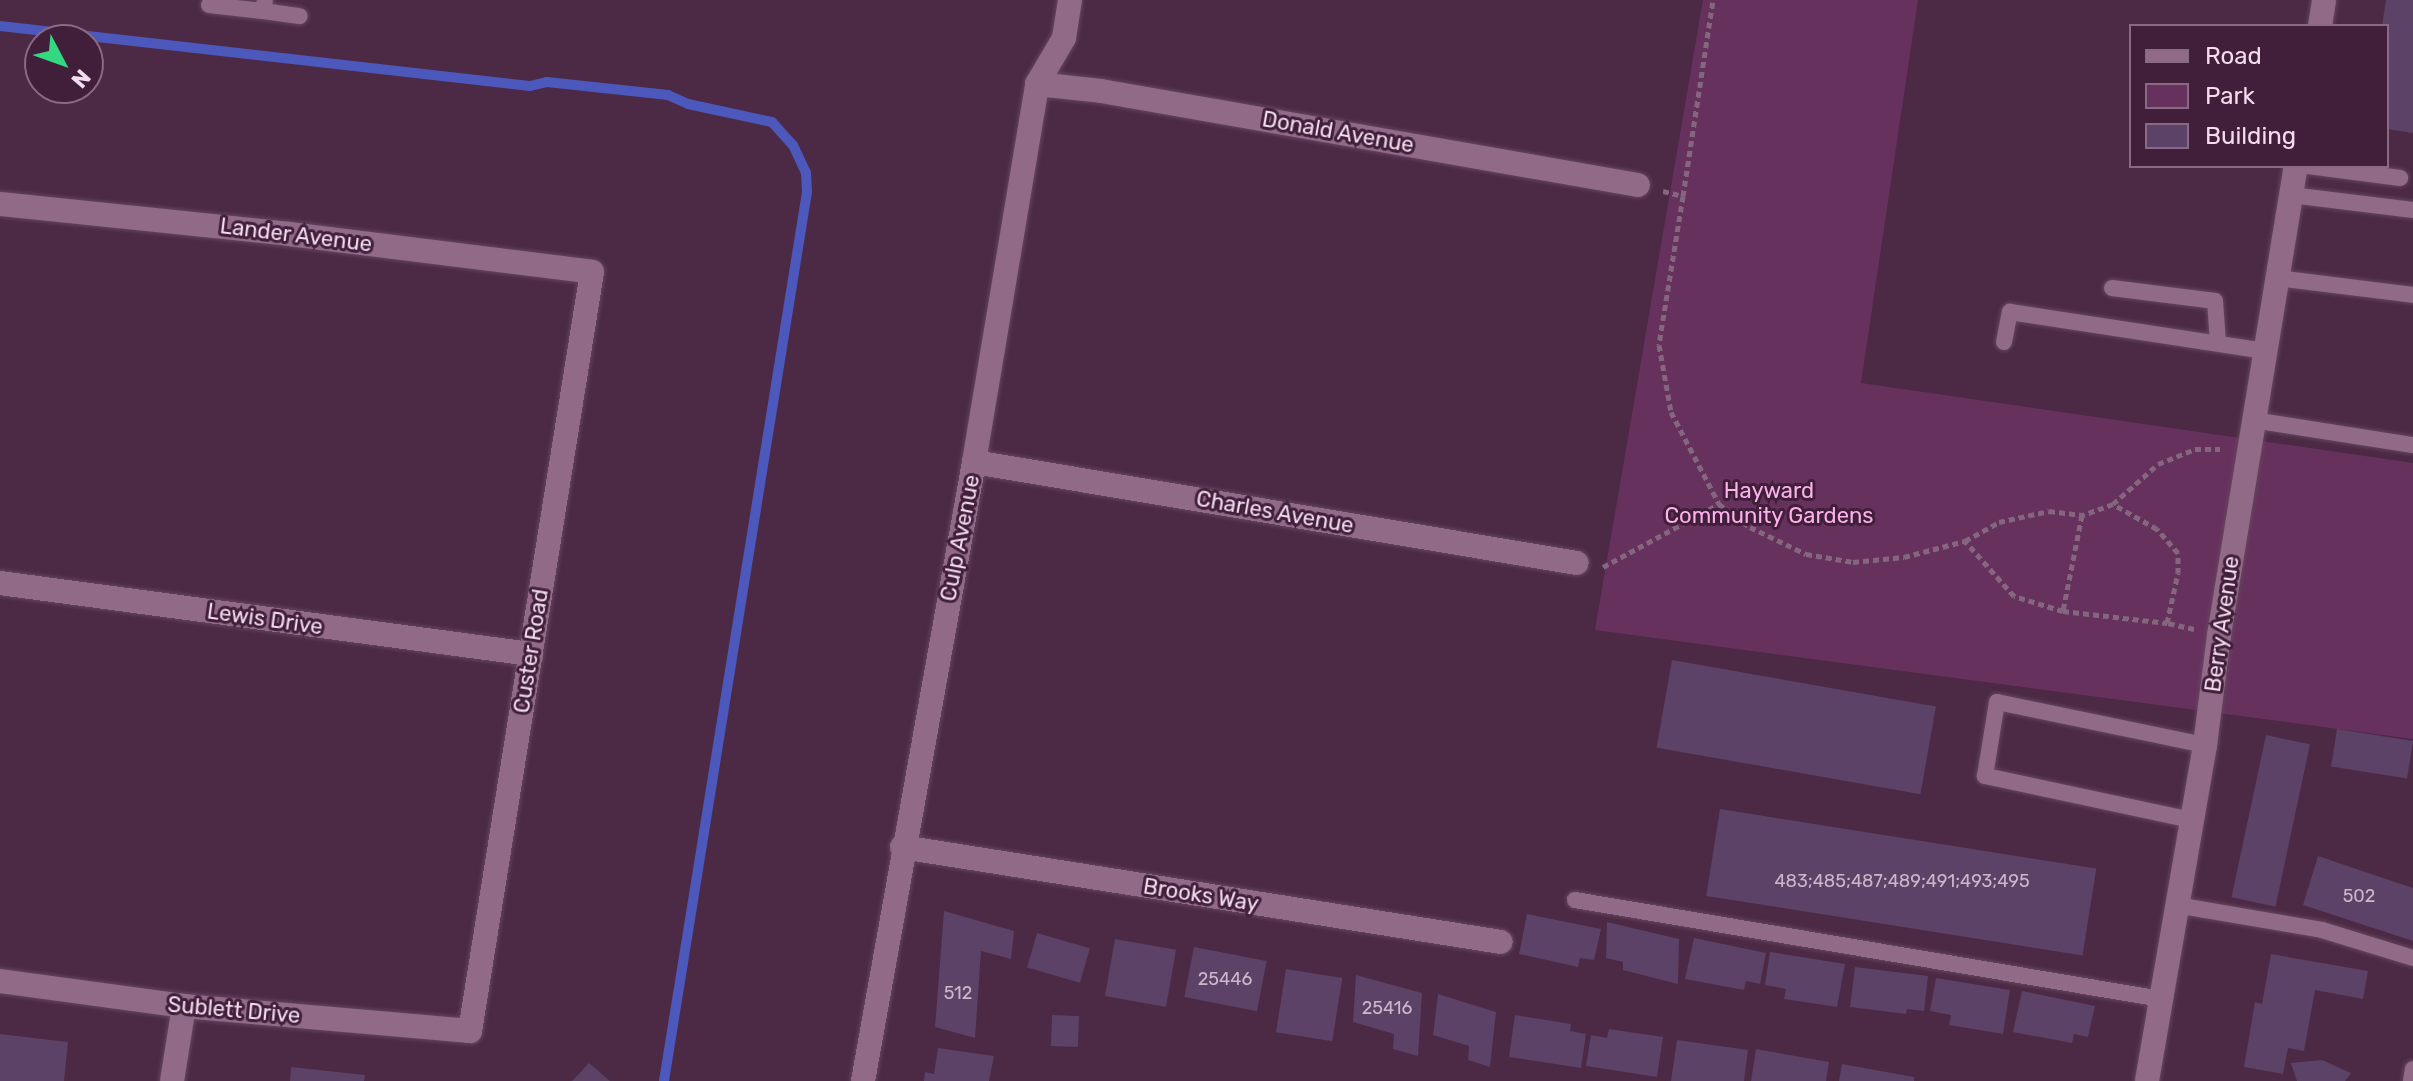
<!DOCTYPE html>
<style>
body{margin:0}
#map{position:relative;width:2413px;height:1081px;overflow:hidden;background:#4c2945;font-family:Rubik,sans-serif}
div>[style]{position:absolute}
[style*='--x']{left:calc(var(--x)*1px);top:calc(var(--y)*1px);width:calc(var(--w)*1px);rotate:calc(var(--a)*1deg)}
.green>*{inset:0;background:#67315e}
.stream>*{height:10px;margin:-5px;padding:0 5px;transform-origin:5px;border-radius:5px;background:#4c58bb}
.building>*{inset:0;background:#5b4266;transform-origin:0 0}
.path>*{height:5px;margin-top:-2.5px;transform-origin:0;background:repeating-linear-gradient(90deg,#84667e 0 6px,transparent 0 10px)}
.roads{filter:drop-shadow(0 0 2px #63465d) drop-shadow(0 0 2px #63465d)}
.service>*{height:16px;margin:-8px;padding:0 8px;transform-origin:8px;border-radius:8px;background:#916a88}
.minor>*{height:24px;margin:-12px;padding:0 12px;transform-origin:12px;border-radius:12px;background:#916a88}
span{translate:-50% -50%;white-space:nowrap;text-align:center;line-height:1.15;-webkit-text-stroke:6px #411f3b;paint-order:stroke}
.number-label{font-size:18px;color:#ccb6cb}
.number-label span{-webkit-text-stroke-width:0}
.street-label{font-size:22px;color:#f2dced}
.park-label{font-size:22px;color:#fab2eb}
.legend{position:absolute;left:2129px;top:24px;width:260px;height:144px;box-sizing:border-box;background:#411f3b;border:2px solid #886b82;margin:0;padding:10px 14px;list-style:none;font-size:24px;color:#f2dced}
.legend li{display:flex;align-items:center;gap:16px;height:40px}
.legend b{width:40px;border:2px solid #886b82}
.north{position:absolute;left:24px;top:24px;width:80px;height:80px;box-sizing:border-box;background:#411f3b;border:2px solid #886b82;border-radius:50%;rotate:131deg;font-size:22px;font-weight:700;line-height:32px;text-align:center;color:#f2dced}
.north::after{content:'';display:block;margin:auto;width:28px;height:36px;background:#34d881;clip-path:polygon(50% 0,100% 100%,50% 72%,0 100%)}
</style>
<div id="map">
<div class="green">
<div style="clip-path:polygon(1703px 0,1918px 0,1861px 383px,2413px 463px,2413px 739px,1595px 630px)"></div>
</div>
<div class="stream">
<div style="--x:0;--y:26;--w:533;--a:6.46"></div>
<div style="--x:530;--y:86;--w:17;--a:-13"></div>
<div style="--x:547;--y:82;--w:122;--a:6.1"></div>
<div style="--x:668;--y:95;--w:22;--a:24"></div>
<div style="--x:688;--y:104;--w:86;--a:12.1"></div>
<div style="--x:772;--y:122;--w:31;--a:48"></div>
<div style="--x:793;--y:145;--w:31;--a:65"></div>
<div style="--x:806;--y:173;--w:19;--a:87"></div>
<div style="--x:807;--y:192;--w:900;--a:99.14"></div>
</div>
<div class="building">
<div style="clip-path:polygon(2386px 0,2413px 0,2413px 133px,2387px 129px,2387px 26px,2382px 26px)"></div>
<div style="left:1672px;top:660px;width:268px;height:89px;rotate:10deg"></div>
<div style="left:2337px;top:729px;width:77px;height:38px;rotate:9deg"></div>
<div style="left:2266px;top:735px;width:45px;height:166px;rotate:12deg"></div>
<div style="left:1720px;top:809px;width:381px;height:88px;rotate:9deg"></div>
<div style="clip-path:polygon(2318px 856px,2413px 888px,2413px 941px,2303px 905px)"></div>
<div style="clip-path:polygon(944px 911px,1014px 931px,1011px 959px,981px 951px,975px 1038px,935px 1027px)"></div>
<div style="clip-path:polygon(1527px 914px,1601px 929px,1594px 960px,1580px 958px,1578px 967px,1519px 954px)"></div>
<div style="clip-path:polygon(1607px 922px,1679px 939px,1678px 984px,1623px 970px,1623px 962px,1606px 958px)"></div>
<div style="left:1037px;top:933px;width:55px;height:36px;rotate:16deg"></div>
<div style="clip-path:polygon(1694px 938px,1766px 953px,1760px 984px,1746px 981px,1744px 990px,1685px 979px)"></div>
<div style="left:1115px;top:939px;width:62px;height:58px;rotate:10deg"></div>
<div style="left:1194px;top:947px;width:74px;height:51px;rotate:11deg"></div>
<div style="clip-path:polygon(1770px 952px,1845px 964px,1837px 1007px,1784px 999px,1786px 989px,1765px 985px)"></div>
<div style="clip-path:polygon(2271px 954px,2368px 971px,2363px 999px,2315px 990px,2304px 1051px,2288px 1048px,2283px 1074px,2244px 1067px,2255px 1002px,2262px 1004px)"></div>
<div style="clip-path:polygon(1855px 967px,1928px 976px,1924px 1011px,1907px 1009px,1906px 1014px,1850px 1007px)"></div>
<div style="left:1286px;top:969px;width:57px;height:64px;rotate:9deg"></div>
<div style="clip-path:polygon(1356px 975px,1422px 993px,1418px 1056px,1393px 1049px,1394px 1034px,1353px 1022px)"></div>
<div style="clip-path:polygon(1936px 978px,2010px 990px,2003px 1034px,1949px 1025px,1951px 1015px,1930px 1011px)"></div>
<div style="clip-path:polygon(2022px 991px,2095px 1006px,2088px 1037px,2074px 1034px,2072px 1043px,2013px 1032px)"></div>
<div style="clip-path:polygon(1438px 994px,1496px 1012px,1490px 1067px,1468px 1060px,1469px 1046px,1433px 1035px)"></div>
<div style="left:1052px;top:1015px;width:27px;height:31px;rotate:2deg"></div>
<div style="clip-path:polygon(1515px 1015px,1571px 1024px,1570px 1031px,1586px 1034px,1581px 1068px,1509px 1057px)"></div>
<div style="clip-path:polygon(1609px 1029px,1663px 1037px,1657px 1077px,1586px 1066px,1591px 1035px,1607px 1038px)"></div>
<div style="clip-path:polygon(0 1034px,68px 1042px,64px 1081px,0 1081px)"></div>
<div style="clip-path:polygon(1677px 1040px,1748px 1050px,1744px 1081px,1671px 1081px)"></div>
<div style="clip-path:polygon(938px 1048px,994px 1056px,989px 1081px,924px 1081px,925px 1072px,934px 1074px)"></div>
<div style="clip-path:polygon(1756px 1049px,1829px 1062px,1826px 1081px,1751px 1081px)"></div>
<div style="clip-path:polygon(2322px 1060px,2351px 1073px,2345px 1081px,2297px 1081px,2291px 1063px)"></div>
<div style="clip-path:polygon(589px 1063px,610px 1081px,572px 1081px)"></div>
<div style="clip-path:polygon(1842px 1064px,1914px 1077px,1914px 1081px,1839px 1081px)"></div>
<div style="clip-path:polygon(291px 1067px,365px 1075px,364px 1081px,290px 1081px)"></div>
</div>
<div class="path">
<div style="--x:1663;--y:191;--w:21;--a:14"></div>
<div style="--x:1683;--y:196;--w:151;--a:99.2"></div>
<div style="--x:1659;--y:345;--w:68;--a:79.8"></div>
<div style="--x:1671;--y:412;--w:104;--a:62.4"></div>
<div style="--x:1683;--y:196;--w:198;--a:-81.3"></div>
<div style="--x:2113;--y:504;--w:33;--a:160"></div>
<div style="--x:2082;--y:515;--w:98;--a:101.2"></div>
<div style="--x:2063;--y:611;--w:105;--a:6.6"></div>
<div style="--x:1603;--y:567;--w:132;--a:-28.5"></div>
<div style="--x:1719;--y:504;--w:39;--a:37"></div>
<div style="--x:1750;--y:527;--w:62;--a:25.7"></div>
<div style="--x:1806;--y:554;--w:48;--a:9.7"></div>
<div style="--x:1853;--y:562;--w:51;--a:-5.6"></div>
<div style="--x:1904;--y:557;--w:63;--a:-14.7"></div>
<div style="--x:2063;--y:611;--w:51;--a:-163"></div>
<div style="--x:2014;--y:596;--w:74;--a:-131.7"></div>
<div style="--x:1965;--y:541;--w:39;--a:-29"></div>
<div style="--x:1999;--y:522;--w:51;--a:-12.4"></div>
<div style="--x:2049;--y:511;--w:33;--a:7"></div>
<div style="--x:2194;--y:629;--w:28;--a:-167"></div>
<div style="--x:2167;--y:623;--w:51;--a:-77.6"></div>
<div style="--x:2178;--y:573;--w:20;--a:-90"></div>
<div style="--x:2178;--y:553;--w:32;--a:-131"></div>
<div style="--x:2157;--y:529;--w:51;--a:-150.4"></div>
<div style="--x:2113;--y:504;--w:60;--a:-41.6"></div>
<div style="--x:2158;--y:464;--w:40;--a:-22"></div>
<div style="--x:2195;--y:449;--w:25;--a:0"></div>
</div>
<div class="roads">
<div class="service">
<div style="--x:209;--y:5;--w:54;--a:6.3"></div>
<div style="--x:263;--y:11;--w:11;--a:-80"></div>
<div style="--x:263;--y:11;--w:37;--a:8"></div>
<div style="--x:2308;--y:166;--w:93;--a:7.4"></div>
<div style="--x:2291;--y:195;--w:123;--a:7"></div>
<div style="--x:2277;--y:278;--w:137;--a:7.1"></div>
<div style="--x:2112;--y:288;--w:104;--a:7.2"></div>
<div style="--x:2215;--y:301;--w:42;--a:85.9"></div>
<div style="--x:2004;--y:342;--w:31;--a:-79"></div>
<div style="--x:2010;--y:312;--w:258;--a:8.7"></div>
<div style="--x:2253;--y:420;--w:162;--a:8.9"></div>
<div style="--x:2191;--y:820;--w:211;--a:-167.9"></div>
<div style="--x:1985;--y:776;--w:75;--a:-80.8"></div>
<div style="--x:1997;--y:702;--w:212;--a:11.7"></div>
<div style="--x:1575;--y:900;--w:594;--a:9.59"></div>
<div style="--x:2176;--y:905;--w:148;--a:9.7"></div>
<div style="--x:2322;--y:930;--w:95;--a:17.1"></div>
<div style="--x:2411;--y:1081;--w:12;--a:-81"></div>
</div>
<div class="minor">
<div style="--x:2320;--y:26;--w:26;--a:-81"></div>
<div style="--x:1037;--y:84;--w:64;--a:6.2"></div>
<div style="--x:1101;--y:91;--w:545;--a:9.93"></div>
<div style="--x:0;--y:204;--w:291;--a:5.9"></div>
<div style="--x:289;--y:234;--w:305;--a:7.1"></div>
<div style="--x:592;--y:272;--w:769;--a:99.13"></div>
<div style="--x:470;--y:1031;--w:287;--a:-175"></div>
<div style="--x:184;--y:1006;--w:186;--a:-172.3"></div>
<div style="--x:974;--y:462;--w:611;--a:9.51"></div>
<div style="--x:0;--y:583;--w:536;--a:7.62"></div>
<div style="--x:902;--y:847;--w:606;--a:9.01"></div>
<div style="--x:172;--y:1081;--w:76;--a:-80.9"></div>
<div style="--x:863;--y:1081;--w:629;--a:-79.83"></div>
<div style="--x:974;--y:462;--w:383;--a:-80.5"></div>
<div style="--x:1037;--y:84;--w:53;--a:-59.6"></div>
<div style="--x:1064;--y:38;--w:38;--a:-81"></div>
<div style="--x:2147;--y:1081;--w:341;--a:-80.2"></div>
<div style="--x:2205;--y:745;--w:111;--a:-82.7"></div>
<div style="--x:2219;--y:635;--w:475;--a:-80.7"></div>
</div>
</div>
<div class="number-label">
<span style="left:1902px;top:881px">483;485;487;489;491;493;495</span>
<span style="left:2359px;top:896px">502</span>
<span style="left:1225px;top:979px">25446</span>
<span style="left:958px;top:993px">512</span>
<span style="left:1387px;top:1008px">25416</span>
</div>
<div class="street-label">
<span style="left:1338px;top:132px;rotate:10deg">Donald Avenue</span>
<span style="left:296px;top:235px;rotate:7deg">Lander Avenue</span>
<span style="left:1275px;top:512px;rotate:10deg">Charles Avenue</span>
<span style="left:960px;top:538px;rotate:-79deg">Culp Avenue</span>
<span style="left:265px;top:619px;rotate:8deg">Lewis Drive</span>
<span style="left:2222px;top:624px;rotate:-82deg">Berry Avenue</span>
<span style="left:531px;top:651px;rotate:-81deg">Custer Road</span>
<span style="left:1201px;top:895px;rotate:9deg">Brooks Way</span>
<span style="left:234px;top:1010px;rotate:5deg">Sublett Drive</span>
</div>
<div class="park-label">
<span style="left:1769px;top:503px">Hayward<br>Community Gardens</span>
</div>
<ul class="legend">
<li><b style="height:10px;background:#916a88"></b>Road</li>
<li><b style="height:22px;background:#67315e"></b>Park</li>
<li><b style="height:22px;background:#5b4266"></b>Building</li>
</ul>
<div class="north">N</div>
</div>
